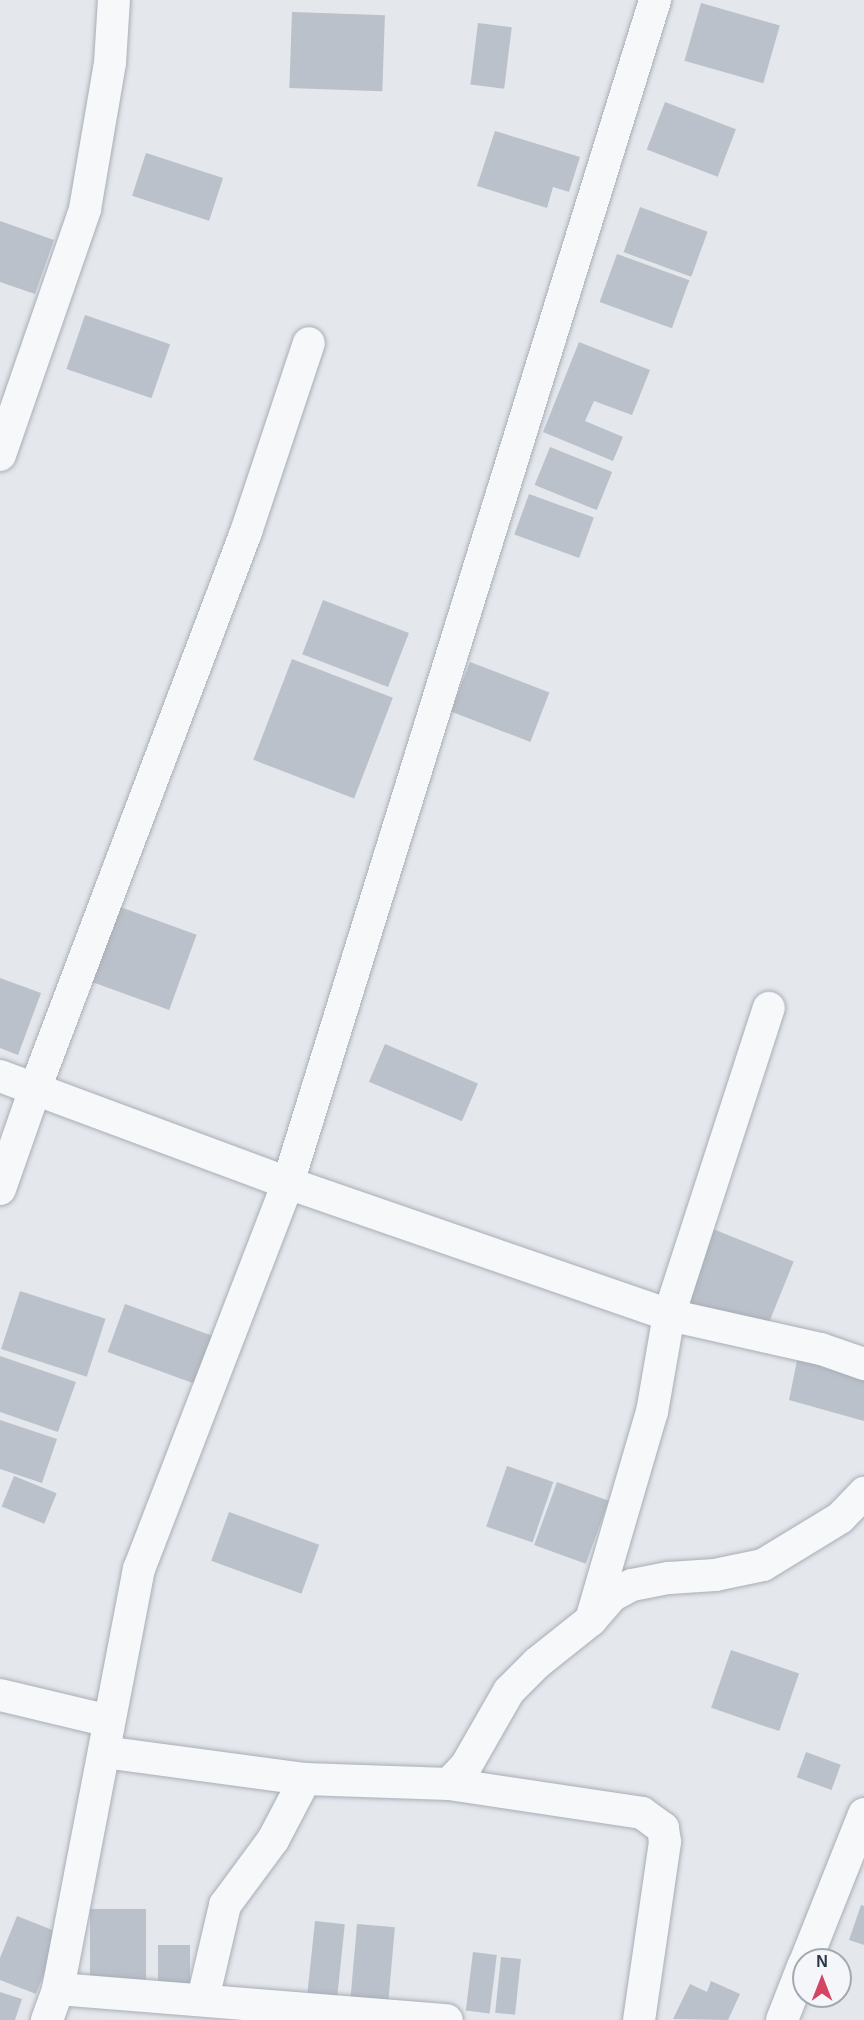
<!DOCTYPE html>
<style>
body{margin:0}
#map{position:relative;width:864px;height:2020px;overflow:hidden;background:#e4e7ec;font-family:Arial,sans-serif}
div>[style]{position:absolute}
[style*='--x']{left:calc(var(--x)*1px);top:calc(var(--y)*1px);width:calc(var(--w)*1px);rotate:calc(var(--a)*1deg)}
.building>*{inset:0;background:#bbc1ca;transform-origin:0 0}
.roads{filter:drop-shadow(0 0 2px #a8aeb7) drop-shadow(0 0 2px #a8aeb7)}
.minor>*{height:32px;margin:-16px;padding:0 16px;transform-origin:16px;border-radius:16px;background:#f7f8fa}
span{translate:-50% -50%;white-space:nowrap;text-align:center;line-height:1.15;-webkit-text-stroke:4.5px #f4f6f9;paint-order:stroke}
.north{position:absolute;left:792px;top:1948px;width:60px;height:60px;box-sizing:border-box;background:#f4f6f9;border:2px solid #a3a9b1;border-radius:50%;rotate:0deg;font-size:16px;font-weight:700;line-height:24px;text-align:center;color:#2a3646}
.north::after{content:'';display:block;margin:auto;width:21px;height:27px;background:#d44563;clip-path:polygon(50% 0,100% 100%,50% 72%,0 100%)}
</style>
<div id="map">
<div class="building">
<div style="left:701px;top:3px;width:82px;height:60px;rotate:16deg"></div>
<div style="left:292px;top:12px;width:93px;height:76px;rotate:2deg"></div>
<div style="left:478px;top:23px;width:34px;height:62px;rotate:7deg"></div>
<div style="left:665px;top:102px;width:76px;height:51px;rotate:21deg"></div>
<div style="clip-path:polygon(495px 131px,580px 157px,569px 192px,553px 187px,547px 208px,477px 186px)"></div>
<div style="left:146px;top:153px;width:81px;height:45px;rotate:18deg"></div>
<div style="left:640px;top:207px;width:72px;height:48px;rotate:20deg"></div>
<div style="clip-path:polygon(0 221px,54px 240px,35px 294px,0 282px)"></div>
<div style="left:617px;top:254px;width:77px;height:51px;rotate:20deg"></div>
<div style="left:85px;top:315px;width:90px;height:57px;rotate:19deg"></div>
<div style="clip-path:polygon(579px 342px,650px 370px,632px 415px,594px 401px,585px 421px,623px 437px,613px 461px,543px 432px)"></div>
<div style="left:550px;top:447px;width:67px;height:41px;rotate:22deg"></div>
<div style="left:529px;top:494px;width:69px;height:43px;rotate:20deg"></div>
<div style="left:323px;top:600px;width:92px;height:58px;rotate:21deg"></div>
<div style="left:292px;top:659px;width:108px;height:108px;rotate:21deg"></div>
<div style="left:470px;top:662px;width:85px;height:53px;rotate:21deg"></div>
<div style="left:112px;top:904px;width:90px;height:80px;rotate:20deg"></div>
<div style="clip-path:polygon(0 978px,41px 993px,18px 1055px,0 1048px)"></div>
<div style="left:385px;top:1044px;width:101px;height:41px;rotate:23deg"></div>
<div style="left:713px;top:1229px;width:87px;height:82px;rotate:22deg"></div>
<div style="left:20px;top:1291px;width:90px;height:61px;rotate:18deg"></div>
<div style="left:125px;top:1304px;width:98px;height:51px;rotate:20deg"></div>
<div style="clip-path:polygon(0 1356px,76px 1382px,58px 1432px,0 1412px)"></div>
<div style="clip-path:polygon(798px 1356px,864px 1374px,864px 1421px,789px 1400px)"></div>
<div style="clip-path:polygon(0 1420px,57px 1439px,42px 1483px,0 1469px)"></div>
<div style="left:507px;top:1466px;width:49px;height:64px;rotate:19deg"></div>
<div style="left:14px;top:1476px;width:46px;height:33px;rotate:22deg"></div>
<div style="left:557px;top:1482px;width:55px;height:67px;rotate:20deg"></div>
<div style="left:229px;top:1512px;width:96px;height:52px;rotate:20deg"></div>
<div style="left:731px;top:1650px;width:72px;height:61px;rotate:19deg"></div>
<div style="left:806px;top:1752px;width:37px;height:27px;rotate:20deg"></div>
<div style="clip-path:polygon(861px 1905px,864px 1906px,864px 1945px,849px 1940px)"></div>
<div style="left:90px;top:1909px;width:56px;height:77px"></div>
<div style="clip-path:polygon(17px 1916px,60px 1933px,36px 1994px,0 1980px,0 1958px)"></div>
<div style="left:315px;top:1921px;width:30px;height:84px;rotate:6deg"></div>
<div style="left:357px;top:1924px;width:38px;height:85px;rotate:5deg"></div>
<div style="left:158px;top:1945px;width:32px;height:38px"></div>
<div style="left:473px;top:1952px;width:24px;height:59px;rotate:7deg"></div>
<div style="left:501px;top:1957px;width:20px;height:56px;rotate:6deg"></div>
<div style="clip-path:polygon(711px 1981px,740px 1994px,728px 2020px,673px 2019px,690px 1984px,707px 1992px)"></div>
<div style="clip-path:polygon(0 1992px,22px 1999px,15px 2020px,0 2020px)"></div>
</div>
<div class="roads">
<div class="minor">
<div style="--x:0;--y:455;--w:260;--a:-70.9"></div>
<div style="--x:85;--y:209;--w:148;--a:-80.3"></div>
<div style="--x:110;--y:63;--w:63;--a:-86.4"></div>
<div style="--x:0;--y:1076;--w:307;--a:20.4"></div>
<div style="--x:288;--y:1183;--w:403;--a:19.1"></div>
<div style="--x:669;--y:1315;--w:156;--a:12.6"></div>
<div style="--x:821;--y:1349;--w:46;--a:19.2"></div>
<div style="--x:0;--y:1189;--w:106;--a:-70.7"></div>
<div style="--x:35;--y:1089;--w:596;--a:-69.25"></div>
<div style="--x:246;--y:532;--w:199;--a:-71.6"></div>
<div style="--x:591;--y:1620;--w:217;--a:-73.7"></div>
<div style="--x:652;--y:1412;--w:98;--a:-80.1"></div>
<div style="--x:669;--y:1315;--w:323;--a:-72"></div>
<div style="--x:0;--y:1695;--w:112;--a:13.4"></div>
<div style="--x:104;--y:1752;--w:203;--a:7.7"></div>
<div style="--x:305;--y:1779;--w:144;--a:2"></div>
<div style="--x:449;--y:1784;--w:195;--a:8.5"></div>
<div style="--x:642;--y:1813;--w:26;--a:36"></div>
<div style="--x:663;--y:1828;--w:14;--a:82"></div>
<div style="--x:665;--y:1842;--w:180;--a:98.3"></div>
<div style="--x:449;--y:1784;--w:25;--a:-47"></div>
<div style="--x:466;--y:1766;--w:86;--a:-60.2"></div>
<div style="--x:509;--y:1691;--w:40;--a:-45"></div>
<div style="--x:537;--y:1663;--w:69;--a:-38.5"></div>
<div style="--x:591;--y:1620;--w:33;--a:-49"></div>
<div style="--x:613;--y:1595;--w:21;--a:-28"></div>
<div style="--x:632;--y:1585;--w:38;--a:-11"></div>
<div style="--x:669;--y:1578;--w:46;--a:-3.7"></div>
<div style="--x:715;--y:1575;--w:49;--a:-11.8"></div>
<div style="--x:763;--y:1565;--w:90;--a:-31.4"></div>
<div style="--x:840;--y:1518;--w:35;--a:-46"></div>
<div style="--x:806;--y:1960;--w:157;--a:-68.3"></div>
<div style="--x:58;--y:1989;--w:390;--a:4.6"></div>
<div style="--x:203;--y:1999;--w:97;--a:-76.8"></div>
<div style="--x:225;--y:1905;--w:81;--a:-53.6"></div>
<div style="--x:273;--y:1840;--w:69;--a:-62.3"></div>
<div style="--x:47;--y:2020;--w:33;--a:-70"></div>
<div style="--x:58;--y:1989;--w:428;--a:-79.1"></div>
<div style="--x:139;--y:1569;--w:414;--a:-68.9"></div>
<div style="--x:288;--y:1183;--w:1239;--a:-72.76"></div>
<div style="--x:782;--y:2020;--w:60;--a:-68.6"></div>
</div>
</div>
<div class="north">N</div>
</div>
